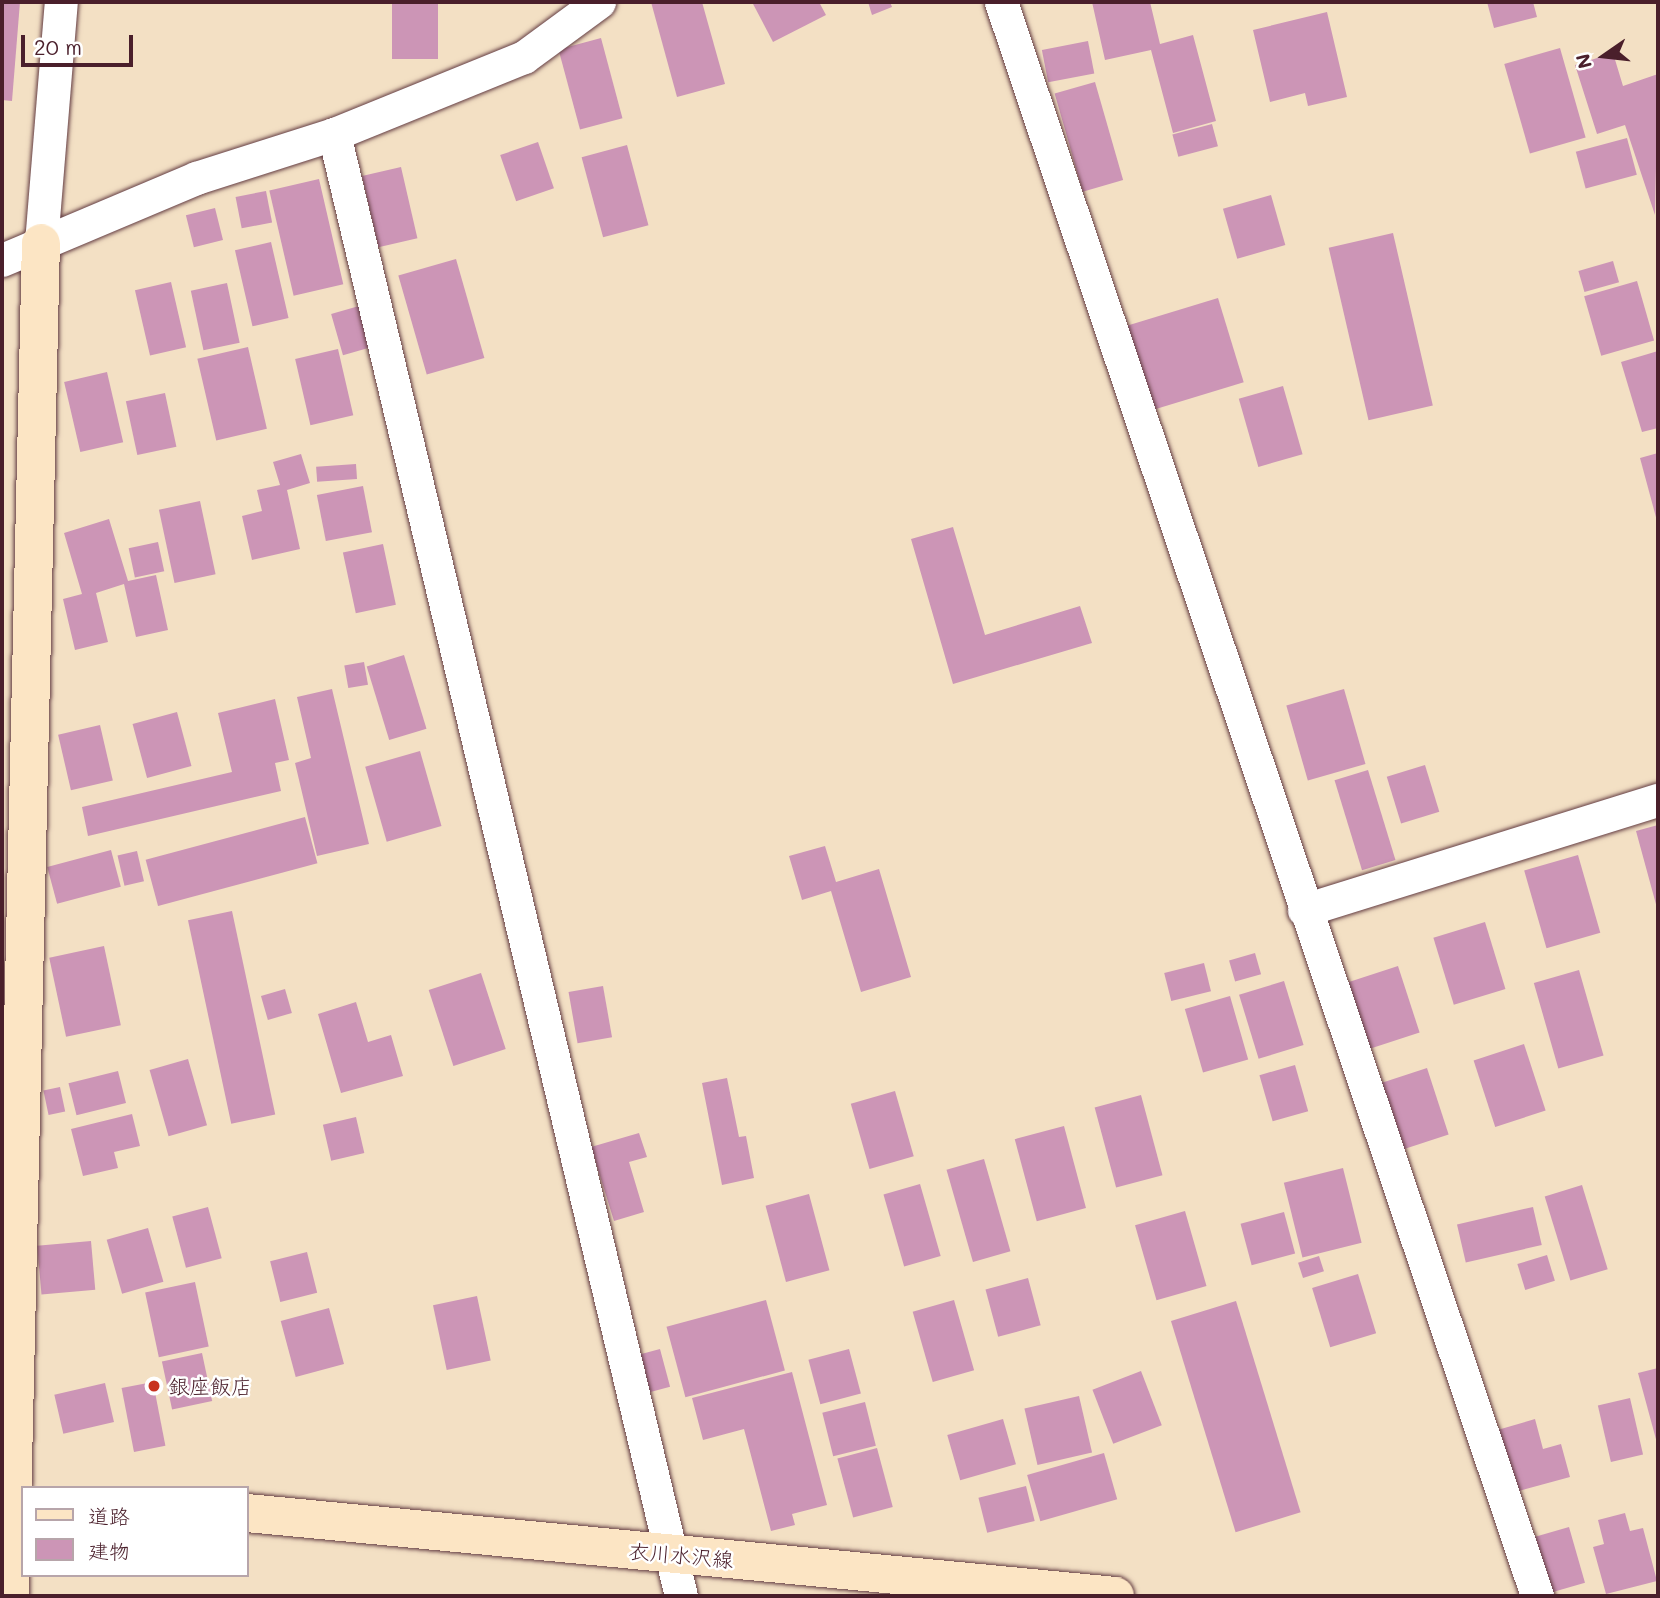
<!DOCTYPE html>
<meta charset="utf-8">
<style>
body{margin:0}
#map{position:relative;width:1660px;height:1598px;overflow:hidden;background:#f3e0c4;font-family:Mali,"Klee One",sans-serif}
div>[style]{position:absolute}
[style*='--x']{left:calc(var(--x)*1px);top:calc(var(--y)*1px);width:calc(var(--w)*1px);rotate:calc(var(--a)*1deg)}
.building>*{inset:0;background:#cc95b6;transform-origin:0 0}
.roads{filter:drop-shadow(0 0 2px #633c42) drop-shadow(0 0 2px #633c42)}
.street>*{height:33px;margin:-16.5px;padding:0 16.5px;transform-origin:16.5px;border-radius:16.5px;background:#fff}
.secondary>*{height:38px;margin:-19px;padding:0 19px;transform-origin:19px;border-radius:19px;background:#fce5c4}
.dots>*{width:19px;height:19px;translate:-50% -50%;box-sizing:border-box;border:4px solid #fff;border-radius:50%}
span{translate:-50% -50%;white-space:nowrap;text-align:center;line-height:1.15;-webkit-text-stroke:5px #fff;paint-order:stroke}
.poi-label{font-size:21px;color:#4a1f2b}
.left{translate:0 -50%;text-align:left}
.street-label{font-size:21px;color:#4a1f2b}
.frame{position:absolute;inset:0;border:4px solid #4a1f2b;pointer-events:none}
.legend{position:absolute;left:21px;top:1486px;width:228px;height:91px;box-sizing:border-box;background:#fff;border:2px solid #b7a5aa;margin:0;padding:9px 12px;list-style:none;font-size:21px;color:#4a1f2b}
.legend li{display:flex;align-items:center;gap:14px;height:35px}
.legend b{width:35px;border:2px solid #b7a5aa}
.north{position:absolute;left:1569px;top:21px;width:70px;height:70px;-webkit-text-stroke:5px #fff;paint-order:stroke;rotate:256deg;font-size:19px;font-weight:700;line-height:28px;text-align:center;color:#4a1f2b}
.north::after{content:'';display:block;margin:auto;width:24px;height:32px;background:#4a1f2b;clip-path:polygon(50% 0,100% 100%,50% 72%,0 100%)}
.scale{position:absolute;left:21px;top:35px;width:112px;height:32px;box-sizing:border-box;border:4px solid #4a1f2b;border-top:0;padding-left:9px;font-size:21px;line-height:24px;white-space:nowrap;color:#4a1f2b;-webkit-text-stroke:5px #fff;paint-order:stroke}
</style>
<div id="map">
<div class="building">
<div style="clip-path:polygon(2px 2px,20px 2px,12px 101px,2px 100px)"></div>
<div style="left:392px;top:2px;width:46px;height:57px"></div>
<div style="clip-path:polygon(651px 2px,702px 2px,725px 84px,677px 97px)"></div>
<div style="clip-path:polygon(752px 2px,819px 2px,826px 15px,773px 42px)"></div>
<div style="clip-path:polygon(868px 2px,890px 2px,892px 7px,872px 15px)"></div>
<div style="clip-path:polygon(1092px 2px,1150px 2px,1160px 44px,1193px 35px,1216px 121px,1173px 133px,1151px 50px,1105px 60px)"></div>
<div style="clip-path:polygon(1487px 2px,1533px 2px,1537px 17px,1494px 28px)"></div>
<div style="clip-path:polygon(1327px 12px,1347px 97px,1308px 106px,1305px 93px,1270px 102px,1253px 30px)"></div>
<div style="left:601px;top:38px;width:83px;height:44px;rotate:75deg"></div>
<div style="left:1088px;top:41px;width:33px;height:47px;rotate:79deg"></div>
<div style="left:1560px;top:48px;width:93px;height:58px;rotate:74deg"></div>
<div style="clip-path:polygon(1613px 53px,1623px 86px,1658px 74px,1655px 215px,1625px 125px,1597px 134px,1575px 65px)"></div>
<div style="left:1095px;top:82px;width:102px;height:42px;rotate:74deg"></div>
<div style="left:1212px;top:124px;width:23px;height:41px;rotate:75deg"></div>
<div style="left:1627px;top:138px;width:38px;height:53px;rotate:75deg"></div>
<div style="left:538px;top:142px;width:49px;height:40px;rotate:71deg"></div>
<div style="left:627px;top:145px;width:83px;height:47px;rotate:75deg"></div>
<div style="left:401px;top:167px;width:73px;height:40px;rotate:77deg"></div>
<div style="left:319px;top:179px;width:108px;height:51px;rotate:77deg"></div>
<div style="left:266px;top:191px;width:32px;height:31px;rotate:79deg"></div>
<div style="left:1271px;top:195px;width:52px;height:50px;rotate:74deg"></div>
<div style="left:215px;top:208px;width:33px;height:30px;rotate:76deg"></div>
<div style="left:1393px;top:233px;width:177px;height:66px;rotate:77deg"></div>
<div style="left:271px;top:242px;width:78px;height:37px;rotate:77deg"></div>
<div style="left:456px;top:259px;width:103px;height:60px;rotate:74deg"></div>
<div style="left:1613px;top:261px;width:22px;height:36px;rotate:74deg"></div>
<div style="left:1637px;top:281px;width:62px;height:55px;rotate:74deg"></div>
<div style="left:171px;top:282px;width:67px;height:37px;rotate:77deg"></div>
<div style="left:227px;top:283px;width:61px;height:37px;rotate:78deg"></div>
<div style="left:1218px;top:298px;width:88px;height:97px;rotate:73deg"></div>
<div style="left:359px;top:306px;width:43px;height:29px;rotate:74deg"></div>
<div style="left:248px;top:347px;width:84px;height:52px;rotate:77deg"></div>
<div style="left:338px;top:349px;width:68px;height:44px;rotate:77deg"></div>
<div style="clip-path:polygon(1658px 351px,1658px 428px,1642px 432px,1621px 362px)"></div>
<div style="left:107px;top:372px;width:72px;height:44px;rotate:77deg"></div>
<div style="left:1283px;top:386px;width:71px;height:46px;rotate:74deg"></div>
<div style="left:165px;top:393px;width:55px;height:40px;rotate:78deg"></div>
<div style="clip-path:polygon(1658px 453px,1658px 521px,1657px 521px,1640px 458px)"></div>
<div style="clip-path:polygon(301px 454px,310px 483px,287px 490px,300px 549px,252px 560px,242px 516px,262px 511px,257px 490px,280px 485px,273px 462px)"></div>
<div style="left:356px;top:464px;width:15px;height:40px;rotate:86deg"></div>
<div style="left:363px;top:486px;width:47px;height:47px;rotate:79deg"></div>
<div style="left:200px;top:501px;width:75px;height:42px;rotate:78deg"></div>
<div style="clip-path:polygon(109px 519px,128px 581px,156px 575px,168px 630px,136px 637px,124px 584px,96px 593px,108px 642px,75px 650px,63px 599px,82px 594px,64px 533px)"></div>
<div style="clip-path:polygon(953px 527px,985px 635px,1080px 606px,1092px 643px,953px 684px,911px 539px)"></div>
<div style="left:158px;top:542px;width:30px;height:30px;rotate:78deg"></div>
<div style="left:383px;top:544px;width:62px;height:41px;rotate:78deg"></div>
<div style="left:404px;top:655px;width:77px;height:39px;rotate:73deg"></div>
<div style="left:364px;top:662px;width:23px;height:20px;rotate:80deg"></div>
<div style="clip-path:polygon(332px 689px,369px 844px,317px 856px,295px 763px,311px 758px,297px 697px)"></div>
<div style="left:1344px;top:689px;width:78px;height:60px;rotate:74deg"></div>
<div style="clip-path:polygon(275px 699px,289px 760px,275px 763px,281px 791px,88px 836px,82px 807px,232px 772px,218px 713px)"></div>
<div style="left:177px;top:712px;width:56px;height:46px;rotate:75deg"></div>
<div style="left:100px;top:725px;width:57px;height:43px;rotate:77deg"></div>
<div style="left:420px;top:751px;width:78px;height:57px;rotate:74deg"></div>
<div style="left:1425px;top:765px;width:49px;height:40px;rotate:73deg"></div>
<div style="left:1368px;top:770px;width:94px;height:35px;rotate:73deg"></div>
<div style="left:305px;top:817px;width:48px;height:165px;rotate:75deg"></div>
<div style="clip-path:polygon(1658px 825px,1658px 908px,1657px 908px,1636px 831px)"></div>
<div style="clip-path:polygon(825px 846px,836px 882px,879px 869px,911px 977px,861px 992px,831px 891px,802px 900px,789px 856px)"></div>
<div style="left:111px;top:850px;width:38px;height:66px;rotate:75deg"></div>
<div style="left:137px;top:851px;width:31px;height:20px;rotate:77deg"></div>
<div style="left:1578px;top:855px;width:81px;height:56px;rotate:74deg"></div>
<div style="left:232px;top:911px;width:208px;height:45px;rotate:78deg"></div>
<div style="left:1485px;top:922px;width:70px;height:54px;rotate:73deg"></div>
<div style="left:104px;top:946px;width:81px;height:56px;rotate:78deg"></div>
<div style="left:1255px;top:953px;width:22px;height:27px;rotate:74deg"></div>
<div style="left:1204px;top:963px;width:29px;height:41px;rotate:76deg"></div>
<div style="left:1398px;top:966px;width:70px;height:54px;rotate:72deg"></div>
<div style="left:1579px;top:970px;width:89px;height:47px;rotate:74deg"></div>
<div style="left:481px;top:973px;width:80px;height:55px;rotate:72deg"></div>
<div style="left:1284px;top:981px;width:67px;height:47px;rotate:73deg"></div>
<div style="left:603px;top:986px;width:52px;height:35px;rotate:80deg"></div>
<div style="left:285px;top:989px;width:25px;height:25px;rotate:74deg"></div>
<div style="left:1230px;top:996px;width:66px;height:47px;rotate:74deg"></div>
<div style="clip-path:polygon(356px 1002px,368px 1042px,391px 1035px,403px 1076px,341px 1093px,318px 1014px)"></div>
<div style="left:1524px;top:1044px;width:70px;height:53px;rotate:72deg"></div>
<div style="left:188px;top:1059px;width:69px;height:40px;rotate:74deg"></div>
<div style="left:1295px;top:1065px;width:48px;height:37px;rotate:74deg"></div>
<div style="left:1427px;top:1068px;width:70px;height:53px;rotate:72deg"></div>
<div style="left:118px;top:1071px;width:33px;height:51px;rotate:76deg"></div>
<div style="clip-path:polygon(727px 1078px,739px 1137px,746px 1136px,754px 1178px,722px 1185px,702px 1083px)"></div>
<div style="left:60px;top:1087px;width:25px;height:17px;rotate:78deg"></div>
<div style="left:895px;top:1091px;width:68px;height:46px;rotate:74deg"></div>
<div style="left:1141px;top:1095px;width:83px;height:48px;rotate:75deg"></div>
<div style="clip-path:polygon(132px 1114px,140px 1146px,114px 1152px,118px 1168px,83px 1176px,71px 1129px)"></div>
<div style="left:356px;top:1117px;width:37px;height:34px;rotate:77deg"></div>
<div style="left:1064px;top:1126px;width:85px;height:51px;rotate:75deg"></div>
<div style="clip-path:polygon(639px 1133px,647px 1157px,629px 1162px,644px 1212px,614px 1221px,591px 1147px)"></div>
<div style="left:984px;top:1159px;width:96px;height:39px;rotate:74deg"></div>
<div style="left:1343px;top:1168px;width:77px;height:61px;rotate:76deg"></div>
<div style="left:920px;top:1184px;width:75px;height:38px;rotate:74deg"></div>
<div style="left:1582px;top:1185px;width:88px;height:39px;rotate:73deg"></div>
<div style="left:809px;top:1194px;width:79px;height:45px;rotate:75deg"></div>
<div style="left:208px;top:1207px;width:53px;height:37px;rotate:75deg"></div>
<div style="left:1533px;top:1207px;width:39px;height:78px;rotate:77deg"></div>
<div style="left:1185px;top:1211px;width:78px;height:52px;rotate:74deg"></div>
<div style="left:1284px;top:1212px;width:43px;height:45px;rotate:75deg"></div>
<div style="left:148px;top:1228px;width:56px;height:43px;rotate:74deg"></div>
<div style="left:91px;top:1241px;width:49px;height:54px;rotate:85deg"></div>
<div style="left:307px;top:1252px;width:42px;height:38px;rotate:76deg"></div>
<div style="left:1547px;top:1255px;width:27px;height:31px;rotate:73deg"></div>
<div style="left:1319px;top:1256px;width:16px;height:22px;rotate:72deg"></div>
<div style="left:1358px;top:1274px;width:62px;height:48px;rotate:73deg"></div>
<div style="left:1028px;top:1278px;width:49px;height:44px;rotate:75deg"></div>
<div style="left:195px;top:1282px;width:66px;height:51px;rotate:78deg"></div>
<div style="left:477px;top:1296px;width:66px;height:45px;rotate:78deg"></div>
<div style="left:766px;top:1300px;width:73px;height:103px;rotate:75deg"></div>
<div style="left:954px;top:1300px;width:73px;height:43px;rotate:74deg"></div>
<div style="left:1236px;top:1301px;width:221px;height:68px;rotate:73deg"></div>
<div style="left:329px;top:1308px;width:58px;height:50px;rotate:75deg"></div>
<div style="left:660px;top:1349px;width:39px;height:28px;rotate:75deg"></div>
<div style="left:849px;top:1349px;width:46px;height:42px;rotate:75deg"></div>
<div style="left:202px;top:1353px;width:49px;height:41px;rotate:78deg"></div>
<div style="clip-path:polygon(1658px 1368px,1658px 1443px,1657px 1443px,1638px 1373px)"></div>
<div style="left:1141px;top:1371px;width:58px;height:52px;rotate:69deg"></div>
<div style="clip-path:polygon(792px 1372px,827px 1505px,792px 1514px,795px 1525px,771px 1531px,744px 1429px,703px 1440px,692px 1398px)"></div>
<div style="left:153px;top:1382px;width:65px;height:32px;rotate:79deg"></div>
<div style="left:105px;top:1383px;width:40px;height:52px;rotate:77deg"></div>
<div style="left:1079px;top:1396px;width:58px;height:56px;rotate:77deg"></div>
<div style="left:1630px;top:1398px;width:58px;height:33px;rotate:77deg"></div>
<div style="left:865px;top:1402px;width:45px;height:44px;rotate:76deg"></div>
<div style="left:1003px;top:1419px;width:47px;height:58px;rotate:74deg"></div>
<div style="clip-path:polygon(1535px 1419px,1543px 1449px,1561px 1444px,1570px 1477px,1511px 1493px,1494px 1431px)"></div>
<div style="left:877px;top:1448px;width:61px;height:41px;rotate:75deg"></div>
<div style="left:1104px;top:1453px;width:48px;height:80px;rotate:74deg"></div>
<div style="left:1026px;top:1486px;width:36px;height:49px;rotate:76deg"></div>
<div style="clip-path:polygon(1625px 1513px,1630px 1531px,1643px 1528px,1657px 1581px,1606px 1594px,1593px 1547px,1604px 1544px,1598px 1520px)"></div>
<div style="left:1569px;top:1527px;width:58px;height:45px;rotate:74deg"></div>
</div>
<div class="roads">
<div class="street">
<div style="--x:1001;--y:2;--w:1682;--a:71.41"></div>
<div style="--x:334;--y:134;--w:1503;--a:76.65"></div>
<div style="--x:41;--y:243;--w:242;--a:-85.3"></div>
<div style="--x:2;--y:260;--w:211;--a:-22.9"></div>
<div style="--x:196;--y:178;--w:145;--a:-17.7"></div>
<div style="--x:334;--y:134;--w:205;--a:-22.1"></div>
<div style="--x:524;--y:57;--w:93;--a:-36.3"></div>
<div style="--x:1304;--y:910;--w:371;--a:-17.3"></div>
</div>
<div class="secondary">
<div style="--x:247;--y:1513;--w:872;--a:5.46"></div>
<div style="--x:10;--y:1596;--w:1353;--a:-88.69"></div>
</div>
</div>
<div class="dots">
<div style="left:154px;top:1386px;background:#c8321e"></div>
</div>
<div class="poi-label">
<span class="left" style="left:168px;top:1386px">銀座飯店</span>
</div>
<div class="street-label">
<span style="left:681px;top:1555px;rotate:5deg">衣川水沢線</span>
</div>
<div class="frame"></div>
<ul class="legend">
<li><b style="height:9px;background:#fce5c4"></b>道路</li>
<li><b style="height:19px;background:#cc95b6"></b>建物</li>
</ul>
<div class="north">N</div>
<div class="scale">20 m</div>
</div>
